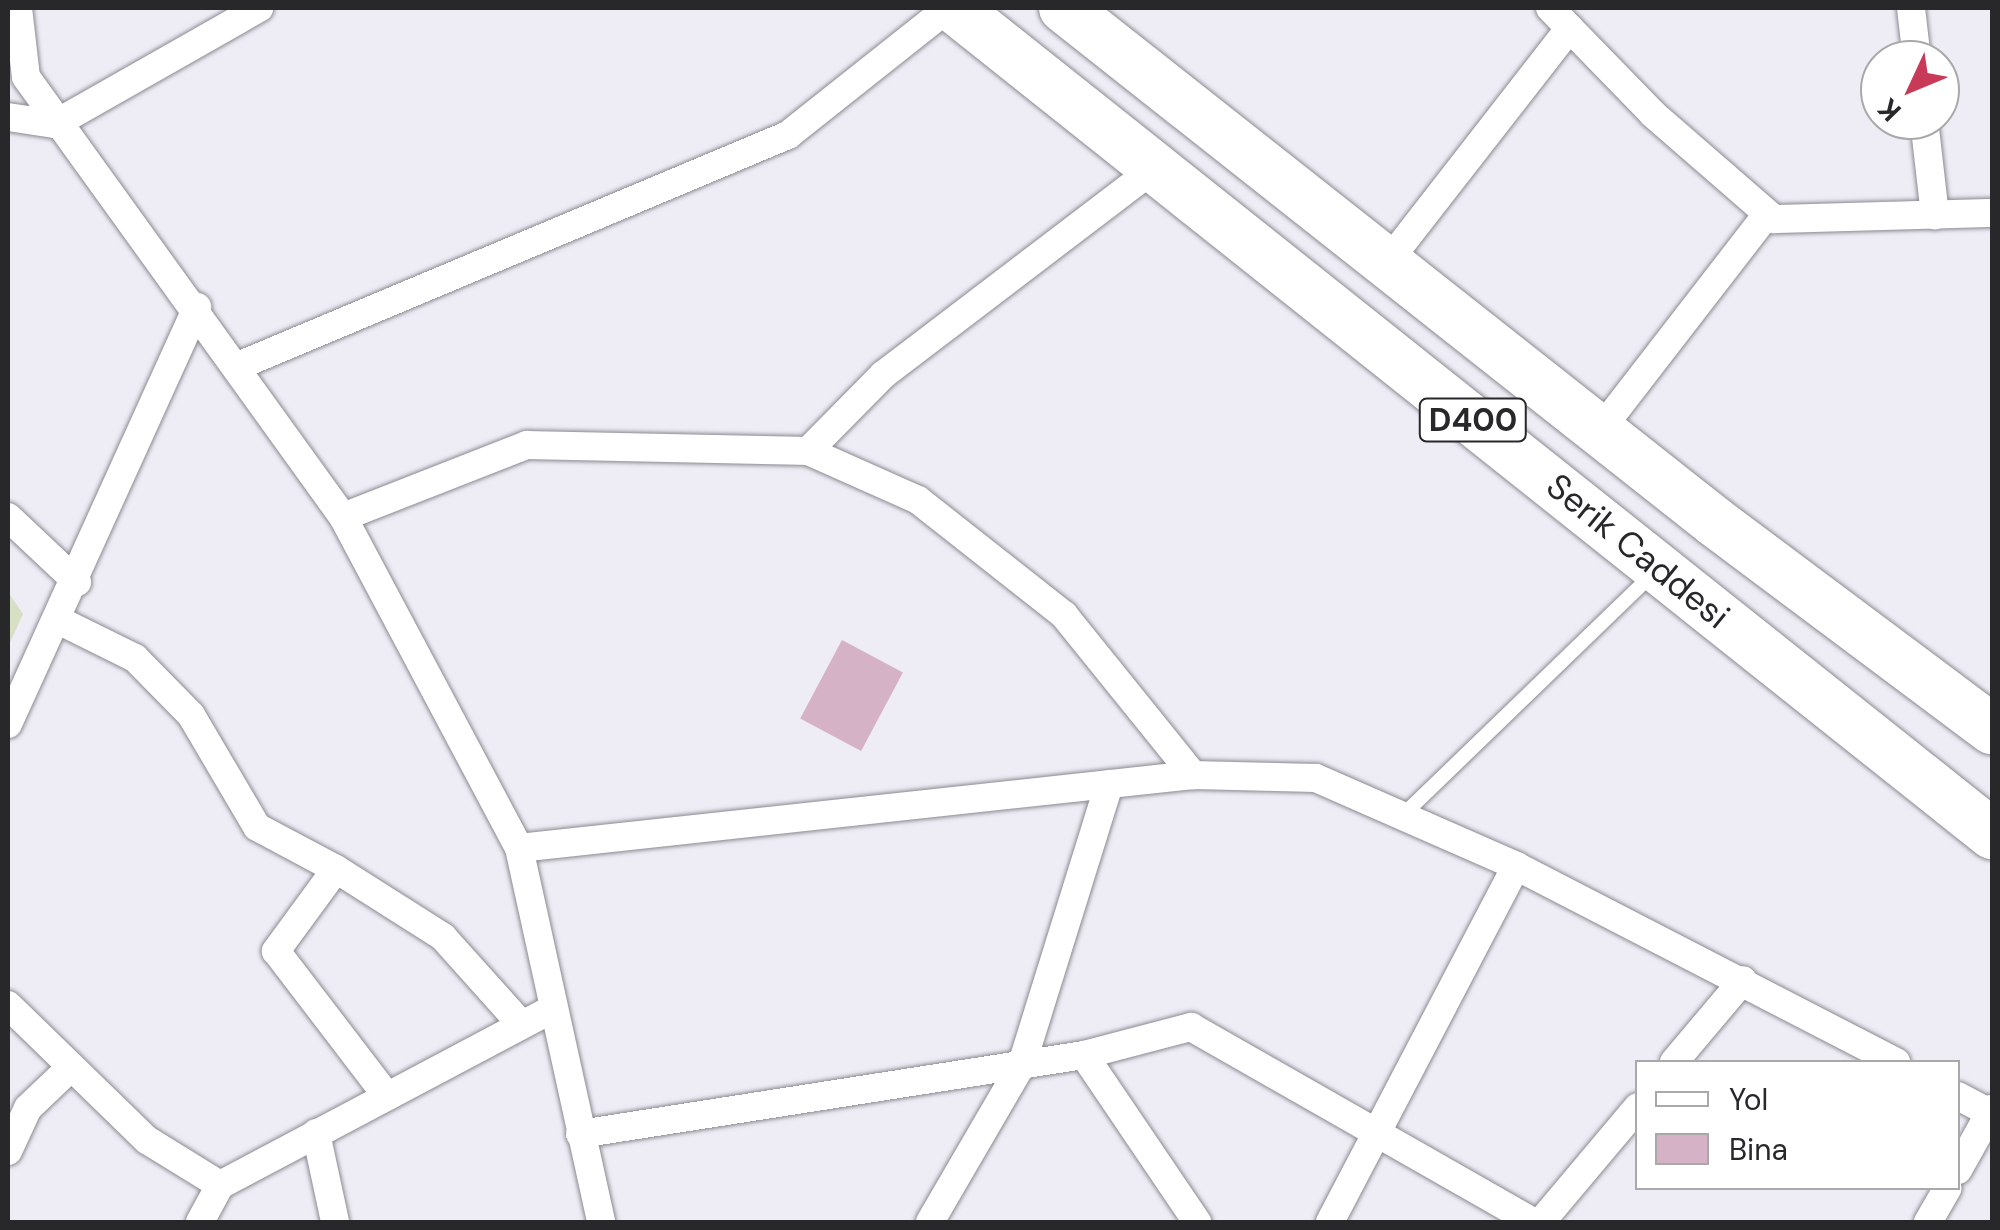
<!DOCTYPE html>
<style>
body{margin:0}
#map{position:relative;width:2000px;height:1230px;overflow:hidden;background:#eeecf5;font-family:"DM Sans",sans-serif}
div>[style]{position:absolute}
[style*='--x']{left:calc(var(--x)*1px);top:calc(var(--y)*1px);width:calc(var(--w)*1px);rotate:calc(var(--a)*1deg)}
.green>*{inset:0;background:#d7e0c4}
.building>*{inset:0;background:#d5b2c6;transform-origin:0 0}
.roads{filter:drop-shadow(0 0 2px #8b8991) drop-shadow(0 0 2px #8b8991)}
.lane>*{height:14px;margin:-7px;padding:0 7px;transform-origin:7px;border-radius:7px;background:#fff}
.street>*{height:28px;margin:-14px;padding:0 14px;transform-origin:14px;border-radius:14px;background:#fff}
.highway>*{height:50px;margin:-25px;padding:0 25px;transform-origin:25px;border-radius:25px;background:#fff}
span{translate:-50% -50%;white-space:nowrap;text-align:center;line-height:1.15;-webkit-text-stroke:9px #fff;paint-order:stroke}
.shield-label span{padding:2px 8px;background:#fff;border:2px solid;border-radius:8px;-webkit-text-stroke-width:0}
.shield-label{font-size:32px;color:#28272a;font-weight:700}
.street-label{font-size:35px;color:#28272a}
.frame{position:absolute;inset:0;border:10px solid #28272a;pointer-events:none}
.legend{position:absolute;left:1635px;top:1060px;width:325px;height:130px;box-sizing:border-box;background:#fff;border:2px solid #a9a9aa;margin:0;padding:12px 18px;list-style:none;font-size:30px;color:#28272a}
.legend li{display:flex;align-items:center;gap:20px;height:50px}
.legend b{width:50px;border:2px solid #a9a9aa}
.north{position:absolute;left:1860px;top:40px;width:100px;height:100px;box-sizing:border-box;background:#fff;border:2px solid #a9a9aa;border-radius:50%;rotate:226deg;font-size:28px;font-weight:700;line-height:40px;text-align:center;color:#28272a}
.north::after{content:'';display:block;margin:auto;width:35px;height:45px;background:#c93958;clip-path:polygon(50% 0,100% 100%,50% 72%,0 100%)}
</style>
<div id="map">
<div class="green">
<div style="clip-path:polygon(8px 592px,23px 614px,8px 647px)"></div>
</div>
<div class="building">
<div style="left:842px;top:640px;width:69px;height:89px;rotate:28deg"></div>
</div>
<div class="roads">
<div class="lane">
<div style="--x:1402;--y:816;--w:349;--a:-44"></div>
</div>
<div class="street">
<div style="--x:18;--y:8;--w:69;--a:83.4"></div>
<div style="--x:26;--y:77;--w:542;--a:54.23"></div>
<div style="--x:343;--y:517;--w:375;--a:62"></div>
<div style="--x:519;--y:848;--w:383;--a:77.6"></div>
<div style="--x:1550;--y:8;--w:148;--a:45.8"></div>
<div style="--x:1653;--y:114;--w:160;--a:41"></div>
<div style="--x:1774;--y:219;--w:218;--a:-1.6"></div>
<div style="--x:1911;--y:8;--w:52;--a:83.4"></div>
<div style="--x:8;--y:117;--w:48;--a:8.5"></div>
<div style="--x:55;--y:124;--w:235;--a:-29.6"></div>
<div style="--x:1924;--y:120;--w:96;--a:83.4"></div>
<div style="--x:1386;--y:264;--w:299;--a:-52.1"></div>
<div style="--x:238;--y:366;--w:597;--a:-22.78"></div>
<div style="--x:788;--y:135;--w:204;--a:-38.4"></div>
<div style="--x:1601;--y:429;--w:272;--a:-52.3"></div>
<div style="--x:808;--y:451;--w:107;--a:-45.4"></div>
<div style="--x:883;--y:375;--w:343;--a:-37.3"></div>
<div style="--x:8;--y:517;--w:95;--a:43.3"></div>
<div style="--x:343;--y:517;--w:198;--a:-21.4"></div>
<div style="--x:527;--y:445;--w:281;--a:1.2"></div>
<div style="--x:808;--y:451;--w:120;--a:24"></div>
<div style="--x:918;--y:500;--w:186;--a:38.2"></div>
<div style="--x:1064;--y:615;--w:206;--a:51.1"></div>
<div style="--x:58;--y:620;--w:86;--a:26.3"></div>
<div style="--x:135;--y:658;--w:80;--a:45.5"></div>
<div style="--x:191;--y:715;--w:130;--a:59.5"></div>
<div style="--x:257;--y:827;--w:89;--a:28"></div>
<div style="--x:336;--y:869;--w:102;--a:126.2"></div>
<div style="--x:276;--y:951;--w:183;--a:52.6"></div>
<div style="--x:8;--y:724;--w:458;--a:-65.6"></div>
<div style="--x:519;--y:848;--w:678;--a:-6.18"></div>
<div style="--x:1193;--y:775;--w:123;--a:1.4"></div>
<div style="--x:1316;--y:778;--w:219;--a:23.7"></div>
<div style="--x:1516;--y:866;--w:428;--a:27.3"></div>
<div style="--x:336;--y:869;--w:127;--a:32.4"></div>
<div style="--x:443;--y:937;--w:118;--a:48.1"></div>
<div style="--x:8;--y:1005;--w:194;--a:44.2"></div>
<div style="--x:147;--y:1140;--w:86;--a:31.7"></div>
<div style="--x:1084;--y:1055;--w:202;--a:55.9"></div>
<div style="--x:1674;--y:1062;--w:107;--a:-49.9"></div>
<div style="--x:1958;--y:1096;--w:36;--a:28"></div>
<div style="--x:316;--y:1133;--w:91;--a:77.9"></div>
<div style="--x:580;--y:1134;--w:510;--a:-8.91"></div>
<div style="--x:1084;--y:1055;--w:111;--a:-14.7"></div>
<div style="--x:1191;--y:1027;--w:394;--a:29.7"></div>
<div style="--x:8;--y:1151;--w:47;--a:-65.1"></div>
<div style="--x:28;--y:1108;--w:59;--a:-43.6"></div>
<div style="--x:1958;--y:1170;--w:70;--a:-60.9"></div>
<div style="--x:200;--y:1222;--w:42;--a:-61.6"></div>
<div style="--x:220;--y:1185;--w:374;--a:-27.9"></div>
<div style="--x:930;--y:1222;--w:183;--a:-59.8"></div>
<div style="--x:1022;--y:1064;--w:293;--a:-72.7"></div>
<div style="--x:1330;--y:1222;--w:402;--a:-62.4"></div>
<div style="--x:1541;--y:1222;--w:150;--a:-49.9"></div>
<div style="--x:1928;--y:1222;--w:39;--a:-60"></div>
</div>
<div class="highway">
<div style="--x:954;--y:8;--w:1327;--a:38.51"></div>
<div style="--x:1064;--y:8;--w:829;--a:38.29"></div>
<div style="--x:1715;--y:522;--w:346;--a:36.8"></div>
</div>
</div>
<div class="shield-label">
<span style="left:1473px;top:420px">D400</span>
</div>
<div class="street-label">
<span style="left:1638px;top:551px;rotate:39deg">Serik Caddesi</span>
</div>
<div class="frame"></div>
<ul class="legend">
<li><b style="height:12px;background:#fff"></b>Yol</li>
<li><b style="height:28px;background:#d5b2c6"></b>Bina</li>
</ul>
<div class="north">K</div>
</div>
